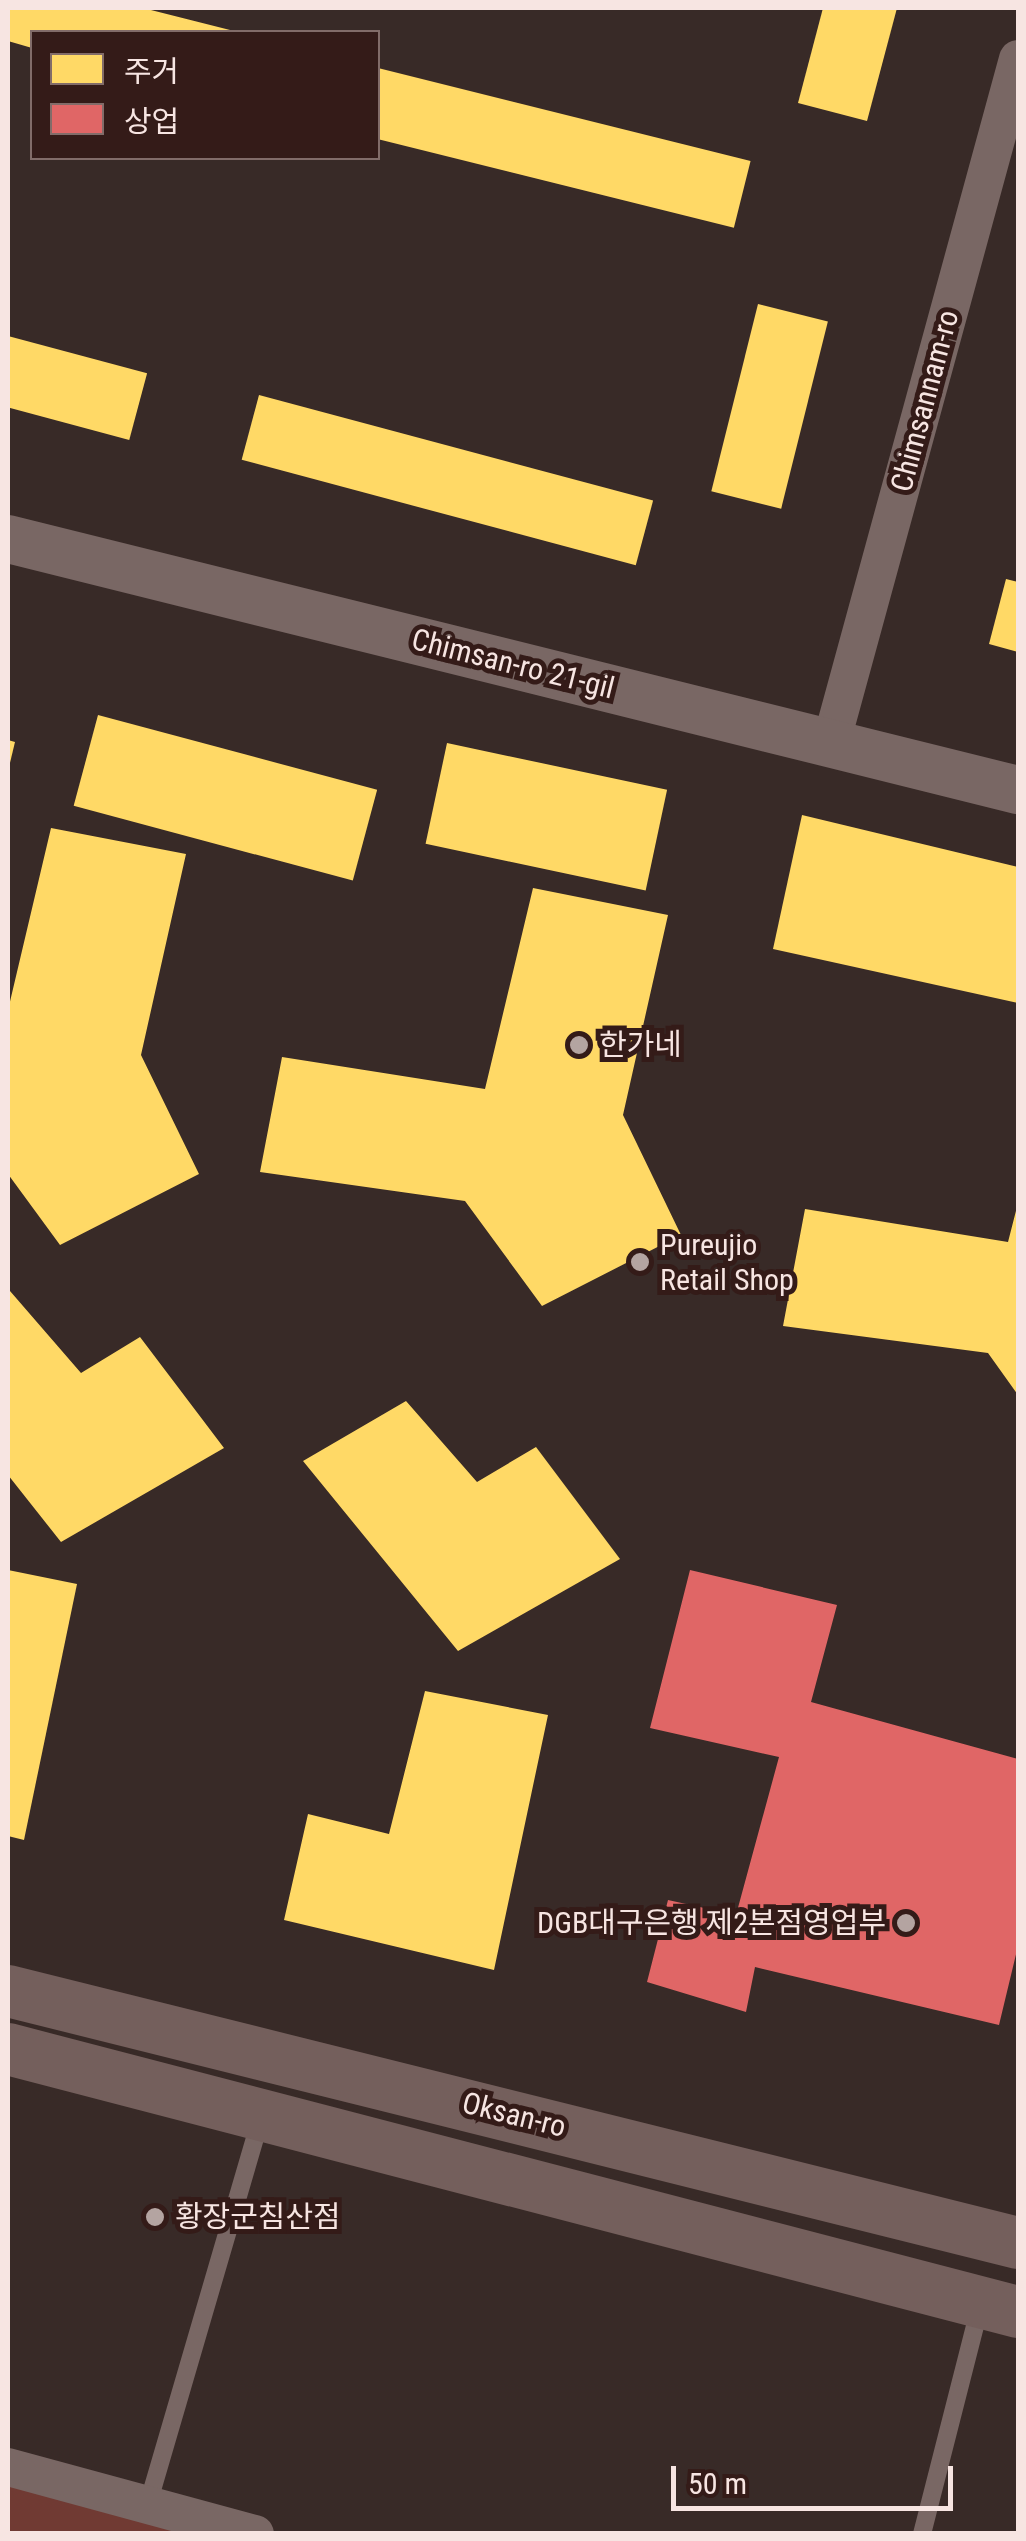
<!DOCTYPE html>
<meta charset="utf-8">
<style>
body{margin:0}
#map{position:relative;width:1026px;height:2541px;overflow:hidden;background:#382a27;font-family:"Roboto Condensed","Noto Sans KR",sans-serif}
div>[style]{position:absolute}
[style*='--x']{left:calc(var(--x)*1px);top:calc(var(--y)*1px);width:calc(var(--w)*1px);rotate:calc(var(--a)*1deg)}
.green>*{inset:0;background:#703a33}
.homes>*{inset:0;background:#ffd966;transform-origin:0 0}
.shops>*{inset:0;background:#e06666}
.service>*{height:18px;margin:-9px;padding:0 9px;transform-origin:9px;border-radius:9px;background:#796764}
.minor>*{height:38px;margin:-19px;padding:0 19px;transform-origin:19px;border-radius:19px;background:#796764}
.tertiary>*{height:48px;margin:-24px;padding:0 24px;transform-origin:24px;border-radius:24px;background:#796764}
.secondary>*{height:52px;margin:-26px;padding:0 26px;transform-origin:26px;border-radius:26px;background:#745f5c}
.dots>*{width:28px;height:28px;translate:-50% -50%;box-sizing:border-box;border:5px solid #341b18;border-radius:50%}
span{translate:-50% -50%;white-space:nowrap;text-align:center;line-height:1.15;-webkit-text-stroke:10px #341b18;paint-order:stroke}
.street-label{font-size:30px;color:#f7e5e2}
.poi-label{font-size:30px;color:#f7e5e2}
.left{translate:0 -50%;text-align:left}
.right{translate:-100% -50%;text-align:right}
.frame{position:absolute;inset:0;border:10px solid #f7e5e2;pointer-events:none}
.legend{position:absolute;left:30px;top:30px;width:350px;height:130px;box-sizing:border-box;background:#341b18;border:2px solid #826c69;margin:0;padding:12px 18px;list-style:none;font-size:30px;color:#f7e5e2}
.legend li{display:flex;align-items:center;gap:20px;height:50px}
.legend b{width:50px;border:2px solid #826c69}
.scale{position:absolute;left:671px;top:2466px;width:282px;height:45px;box-sizing:border-box;border:5px solid #f7e5e2;border-top:0;padding-left:12px;font-size:30px;line-height:35px;white-space:nowrap;color:#f7e5e2;-webkit-text-stroke:8px #341b18;paint-order:stroke}
</style>
<div id="map">
<div class="green">
<div style="clip-path:polygon(8px 2483px,206px 2534px,8px 2534px)"></div>
</div>
<div class="homes">
<div style="clip-path:polygon(8px 8px,143px 8px,234px 31px,32px 32px,32px 48px,8px 41px)"></div>
<div style="clip-path:polygon(823px 8px,897px 8px,867px 121px,798px 103px)"></div>
<div style="left:378px;top:68px;width:384px;height:69px;rotate:14deg"></div>
<div style="left:758px;top:304px;width:72px;height:193px;rotate:14deg"></div>
<div style="left:8px;top:336px;width:144px;height:69px;rotate:15deg"></div>
<div style="left:259px;top:395px;width:408px;height:67px;rotate:15deg"></div>
<div style="clip-path:polygon(1006px 579px,1018px 582px,1018px 652px,989px 644px)"></div>
<div style="left:98px;top:715px;width:289px;height:94px;rotate:15deg"></div>
<div style="clip-path:polygon(8px 740px,15px 742px,9px 767px,8px 767px)"></div>
<div style="left:447px;top:743px;width:225px;height:103px;rotate:12deg"></div>
<div style="clip-path:polygon(802px 815px,1018px 867px,1018px 1003px,773px 949px)"></div>
<div style="clip-path:polygon(51px 828px,186px 854px,141px 1055px,199px 1174px,60px 1245px,8px 1174px,8px 1010px)"></div>
<div style="clip-path:polygon(533px 888px,668px 915px,623px 1115px,681px 1235px,542px 1306px,465px 1201px,260px 1172px,282px 1057px,485px 1089px)"></div>
<div style="clip-path:polygon(1018px 1203px,1018px 1395px,988px 1353px,783px 1326px,805px 1209px,1008px 1242px)"></div>
<div style="clip-path:polygon(10px 1291px,81px 1373px,140px 1337px,224px 1448px,61px 1542px,8px 1475px)"></div>
<div style="clip-path:polygon(406px 1401px,477px 1482px,536px 1447px,620px 1559px,458px 1651px,303px 1461px)"></div>
<div style="clip-path:polygon(8px 1570px,77px 1584px,24px 1840px,8px 1836px)"></div>
<div style="clip-path:polygon(425px 1691px,548px 1715px,494px 1970px,284px 1920px,308px 1814px,389px 1834px)"></div>
</div>
<div class="shops">
<div style="clip-path:polygon(690px 1570px,837px 1605px,811px 1702px,1018px 1759px,1018px 1946px,999px 2025px,755px 1967px,746px 2012px,647px 1982px,668px 1900px,736px 1915px,779px 1757px,650px 1728px)"></div>
</div>
<div class="service">
<div style="--x:148;--y:2504;--w:400;--a:-73.7"></div>
<div style="--x:922;--y:2534;--w:235;--a:-75.7"></div>
</div>
<div class="minor">
<div style="--x:831;--y:743;--w:709;--a:-74.71"></div>
<div style="--x:8;--y:2467;--w:256;--a:15.2"></div>
</div>
<div class="tertiary">
<div style="--x:8;--y:539;--w:1041;--a:13.96"></div>
</div>
<div class="secondary">
<div style="--x:8;--y:1991;--w:1041;--a:14.01"></div>
<div style="--x:8;--y:2049;--w:1044;--a:14.6"></div>
</div>
<div class="dots">
<div style="left:579px;top:1045px;background:#b4a4a1"></div>
<div style="left:640px;top:1262px;background:#b4a4a1"></div>
<div style="left:906px;top:1923px;background:#b4a4a1"></div>
<div style="left:155px;top:2217px;background:#b4a4a1"></div>
</div>
<div class="street-label">
<span style="left:925px;top:401px;rotate:-75deg">Chimsannam-ro</span>
<span style="left:513px;top:664px;rotate:14deg">Chimsan-ro 21-gil</span>
<span style="left:514px;top:2115px;rotate:14deg">Oksan-ro</span>
</div>
<div class="poi-label">
<span class="left" style="left:599px;top:1045px">한가네</span>
<span class="left" style="left:660px;top:1262px">Pureujio<br>Retail Shop</span>
<span class="right" style="left:886px;top:1923px">DGB대구은행 제2본점영업부</span>
<span class="left" style="left:175px;top:2217px">황장군침산점</span>
</div>
<div class="frame"></div>
<ul class="legend">
<li><b style="height:28px;background:#ffd966"></b>주거</li>
<li><b style="height:28px;background:#e06666"></b>상업</li>
</ul>
<div class="scale">50 m</div>
</div>
